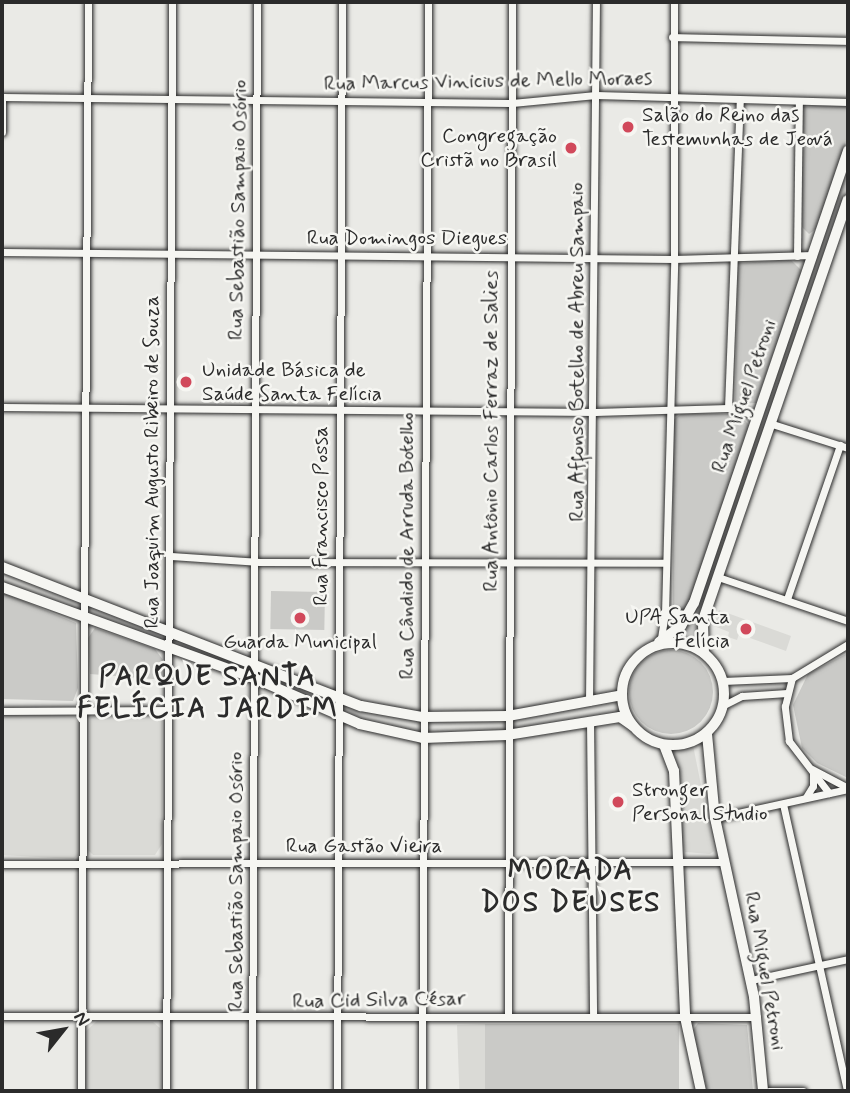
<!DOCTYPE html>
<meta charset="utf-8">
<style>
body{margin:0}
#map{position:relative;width:850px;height:1093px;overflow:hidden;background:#eaeae6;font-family:Mynerve,sans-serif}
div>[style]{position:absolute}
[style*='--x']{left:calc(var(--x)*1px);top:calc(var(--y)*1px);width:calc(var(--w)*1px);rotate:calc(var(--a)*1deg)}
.built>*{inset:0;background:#dadad6;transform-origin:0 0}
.green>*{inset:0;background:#cacac7;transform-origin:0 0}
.round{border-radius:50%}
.roads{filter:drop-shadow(0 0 2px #2b2b2b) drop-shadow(0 0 2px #2b2b2b)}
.minor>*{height:7px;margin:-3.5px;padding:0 3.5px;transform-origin:3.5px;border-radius:3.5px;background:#f6f6f2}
.major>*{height:10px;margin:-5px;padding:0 5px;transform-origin:5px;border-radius:5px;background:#f6f6f2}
.major>.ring{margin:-5px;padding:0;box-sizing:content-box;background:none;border:10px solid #f6f6f2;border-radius:50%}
.dots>*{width:19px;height:19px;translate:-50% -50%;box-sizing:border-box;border:4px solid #f6f6f2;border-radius:50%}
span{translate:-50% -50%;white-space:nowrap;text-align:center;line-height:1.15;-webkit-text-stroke:5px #f6f6f2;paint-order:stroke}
.street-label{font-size:21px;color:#2b2b2b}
.poi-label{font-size:21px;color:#2b2b2b}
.left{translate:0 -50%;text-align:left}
.right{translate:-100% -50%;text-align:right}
.district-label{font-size:28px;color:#2b2b2b;font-weight:700;letter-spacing:2px}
.frame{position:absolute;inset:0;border:4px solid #2b2b2b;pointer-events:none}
.north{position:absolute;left:28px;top:995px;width:70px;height:70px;-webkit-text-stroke:5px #f6f6f2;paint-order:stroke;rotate:59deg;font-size:19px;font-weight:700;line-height:28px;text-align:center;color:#2b2b2b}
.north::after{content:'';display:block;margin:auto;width:24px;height:32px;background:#2b2b2b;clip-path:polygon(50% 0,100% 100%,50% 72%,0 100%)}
</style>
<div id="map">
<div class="built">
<div style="clip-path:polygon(719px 610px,791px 636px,786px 651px,739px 634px,737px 640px,728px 637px,729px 632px,714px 626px)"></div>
<div style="clip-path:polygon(96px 713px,157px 713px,162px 719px,162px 844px,155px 855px,93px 855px,87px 849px,90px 718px)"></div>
<div style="clip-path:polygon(3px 714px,75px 714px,81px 718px,80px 853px,74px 859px,2px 855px)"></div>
<div style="clip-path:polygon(693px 745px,714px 851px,710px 854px,685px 852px,680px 840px,677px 763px,671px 748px)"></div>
<div style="clip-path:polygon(97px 1021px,153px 1022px,160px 1028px,161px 1091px,86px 1091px,85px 1032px)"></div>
<div style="left:485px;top:1024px;width:67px;height:28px;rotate:88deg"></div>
</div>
<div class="green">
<div style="clip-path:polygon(848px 104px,848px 136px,816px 229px,809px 234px,802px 227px,802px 107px)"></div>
<div style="clip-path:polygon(848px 160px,848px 192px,704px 604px,697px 640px,675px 637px,683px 628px)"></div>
<div style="clip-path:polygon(791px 260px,802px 271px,756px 403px,735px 404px,738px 263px)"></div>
<div style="clip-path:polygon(681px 414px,739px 414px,749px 425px,691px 601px,686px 611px,673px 612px,673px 420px)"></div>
<div style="left:271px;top:591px;width:54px;height:38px;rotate:1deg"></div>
<div style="clip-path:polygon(2px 592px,76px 623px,78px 688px,73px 701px,2px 699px)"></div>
<div style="clip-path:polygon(95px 628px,155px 649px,163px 660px,165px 680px,90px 674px,88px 638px)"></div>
<div class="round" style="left:629px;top:650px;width:84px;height:84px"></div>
<div style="clip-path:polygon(848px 653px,848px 778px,817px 763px,802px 748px,793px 705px,808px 674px)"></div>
<div style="clip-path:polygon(698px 1023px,747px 1025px,753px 1091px,707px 1091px,693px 1030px)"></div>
<div style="left:485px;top:1024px;width:194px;height:67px"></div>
</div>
<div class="roads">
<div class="minor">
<div style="--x:672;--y:37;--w:176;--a:1.3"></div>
<div style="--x:2;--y:97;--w:510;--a:0.67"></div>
<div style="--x:512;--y:103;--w:84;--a:-5.4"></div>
<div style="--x:596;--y:95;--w:252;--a:1.6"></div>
<div style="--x:2;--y:132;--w:35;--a:-90"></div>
<div style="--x:2;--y:252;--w:672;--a:0.6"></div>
<div style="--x:674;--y:259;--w:139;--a:-1.6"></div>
<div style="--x:797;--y:256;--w:155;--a:-89.3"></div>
<div style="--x:2;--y:407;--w:593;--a:0.48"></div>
<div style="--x:595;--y:412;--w:133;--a:-1.7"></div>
<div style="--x:728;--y:408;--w:30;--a:14"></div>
<div style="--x:728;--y:408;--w:308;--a:-87.8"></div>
<div style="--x:772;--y:424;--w:80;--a:17.5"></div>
<div style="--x:171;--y:556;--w:89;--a:3.9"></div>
<div style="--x:260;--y:562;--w:406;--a:0.1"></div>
<div style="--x:718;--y:577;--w:137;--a:18.7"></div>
<div style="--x:787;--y:599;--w:163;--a:-71"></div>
<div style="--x:661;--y:638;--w:24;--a:-81"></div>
<div style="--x:665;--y:614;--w:355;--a:-88.5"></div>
<div style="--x:674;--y:259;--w:257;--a:-90"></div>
<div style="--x:723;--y:681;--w:69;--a:-2.5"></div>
<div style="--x:589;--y:702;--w:700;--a:-89.43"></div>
<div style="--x:724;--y:705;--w:20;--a:-27"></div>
<div style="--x:742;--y:696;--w:45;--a:-3.8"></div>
<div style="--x:2;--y:711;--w:166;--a:-0.3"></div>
<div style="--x:590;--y:720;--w:296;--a:89.4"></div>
<div style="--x:812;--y:769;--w:41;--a:27.8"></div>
<div style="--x:829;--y:793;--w:66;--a:-127.6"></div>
<div style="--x:789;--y:741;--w:35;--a:-97"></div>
<div style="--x:785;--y:706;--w:29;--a:-76"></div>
<div style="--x:792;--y:678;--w:66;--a:-31.3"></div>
<div style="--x:806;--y:797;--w:13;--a:-58"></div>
<div style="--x:813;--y:786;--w:13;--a:-90"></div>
<div style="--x:783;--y:804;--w:294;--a:77.4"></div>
<div style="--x:715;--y:818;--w:136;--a:-12.3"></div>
<div style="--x:2;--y:864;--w:723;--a:-0.16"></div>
<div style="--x:751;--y:980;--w:99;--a:-12.2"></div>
<div style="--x:508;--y:1015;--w:1013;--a:-89.77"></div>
<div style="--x:2;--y:1016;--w:755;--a:0.08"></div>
<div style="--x:81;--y:1091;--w:1089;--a:-89.63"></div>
<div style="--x:166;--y:1091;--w:1089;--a:-89.68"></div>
<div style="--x:252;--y:1091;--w:1089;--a:-89.74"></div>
<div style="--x:337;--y:1091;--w:1089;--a:-89.74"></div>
<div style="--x:422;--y:1091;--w:1089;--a:-89.68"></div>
<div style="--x:769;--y:1091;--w:34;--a:0"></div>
</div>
<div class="major">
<div style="--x:2;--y:567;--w:385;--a:21.2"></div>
<div style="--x:361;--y:706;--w:63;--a:10.1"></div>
<div style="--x:423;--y:717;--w:85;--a:-0.7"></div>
<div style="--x:508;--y:716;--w:116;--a:-10.4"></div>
<div style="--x:2;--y:587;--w:270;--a:19.9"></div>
<div style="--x:256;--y:679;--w:113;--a:23.4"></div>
<div style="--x:360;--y:724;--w:65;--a:12.5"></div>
<div style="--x:423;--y:738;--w:84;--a:-2"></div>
<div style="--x:507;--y:735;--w:114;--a:-9.1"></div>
<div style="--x:620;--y:717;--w:16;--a:35"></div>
<div style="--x:665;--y:614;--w:23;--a:5"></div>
<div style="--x:659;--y:642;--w:27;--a:-36"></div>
<div style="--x:681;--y:626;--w:26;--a:-61"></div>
<div style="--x:694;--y:603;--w:478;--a:-71.2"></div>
<div class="ring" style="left:622px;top:643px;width:92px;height:92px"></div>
<div style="--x:704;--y:653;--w:33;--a:-92"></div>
<div style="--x:703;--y:620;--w:444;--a:-71"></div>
<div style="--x:707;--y:734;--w:84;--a:84.6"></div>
<div style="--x:715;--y:818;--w:183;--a:77.7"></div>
<div style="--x:754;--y:997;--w:94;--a:84.5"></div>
<div style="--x:664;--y:745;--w:28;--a:69"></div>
<div style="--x:674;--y:771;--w:246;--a:87.4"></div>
<div style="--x:685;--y:1017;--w:76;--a:77.8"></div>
</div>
</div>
<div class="dots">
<div style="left:628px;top:127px;background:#d1495b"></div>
<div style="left:571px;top:148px;background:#d1495b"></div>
<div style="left:186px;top:382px;background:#d1495b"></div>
<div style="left:300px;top:618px;background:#d1495b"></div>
<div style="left:746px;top:629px;background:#d1495b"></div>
<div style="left:618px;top:802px;background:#d1495b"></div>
</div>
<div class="street-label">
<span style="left:488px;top:81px;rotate:-1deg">Rua Marcus Vinicius de Mello Moraes</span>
<span style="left:238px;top:210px;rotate:-89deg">Rua Sebastião Sampaio Osório</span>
<span style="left:407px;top:238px">Rua Domingos Diegues</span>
<span style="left:577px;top:352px;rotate:-90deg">Rua Affonso Botelho de Abreu Sampaio</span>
<span style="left:744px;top:396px;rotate:-71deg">Rua Miguel Petroni</span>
<span style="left:491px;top:431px;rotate:-90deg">Rua Antônio Carlos Ferraz de Salies</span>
<span style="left:152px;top:462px;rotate:-90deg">Rua Joaquim Augusto Ribeiro de Souza</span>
<span style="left:321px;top:516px;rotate:-90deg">Rua Francisco Possa</span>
<span style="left:407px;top:546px;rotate:-90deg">Rua Cândido de Arruda Botelho</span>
<span style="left:364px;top:846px">Rua Gastão Vieira</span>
<span style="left:236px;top:882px;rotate:-90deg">Rua Sebastião Sampaio Osório</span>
<span style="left:765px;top:971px;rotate:80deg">Rua Miguel Petroni</span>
<span style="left:379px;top:1000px;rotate:-1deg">Rua Cid Silva César</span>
</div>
<div class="poi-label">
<span class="left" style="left:642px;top:127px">Salão do Reino das<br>Testemunhas de Jeová</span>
<span class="right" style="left:557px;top:148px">Congregação<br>Cristã no Brasil</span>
<span class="left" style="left:202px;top:382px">Unidade Básica de<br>Saúde Santa Felícia</span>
<span class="right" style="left:730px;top:629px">UPA Santa<br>Felícia</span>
<span style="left:300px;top:642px">Guarda Municipal</span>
<span class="left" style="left:632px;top:802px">Stronger<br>Personal Studio</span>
</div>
<div class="district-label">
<span style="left:208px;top:694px">PARQUE SANTA<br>FELÍCIA JARDIM</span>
<span style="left:571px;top:888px">MORADA<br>DOS DEUSES</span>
</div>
<div class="frame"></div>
<div class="north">N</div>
</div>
